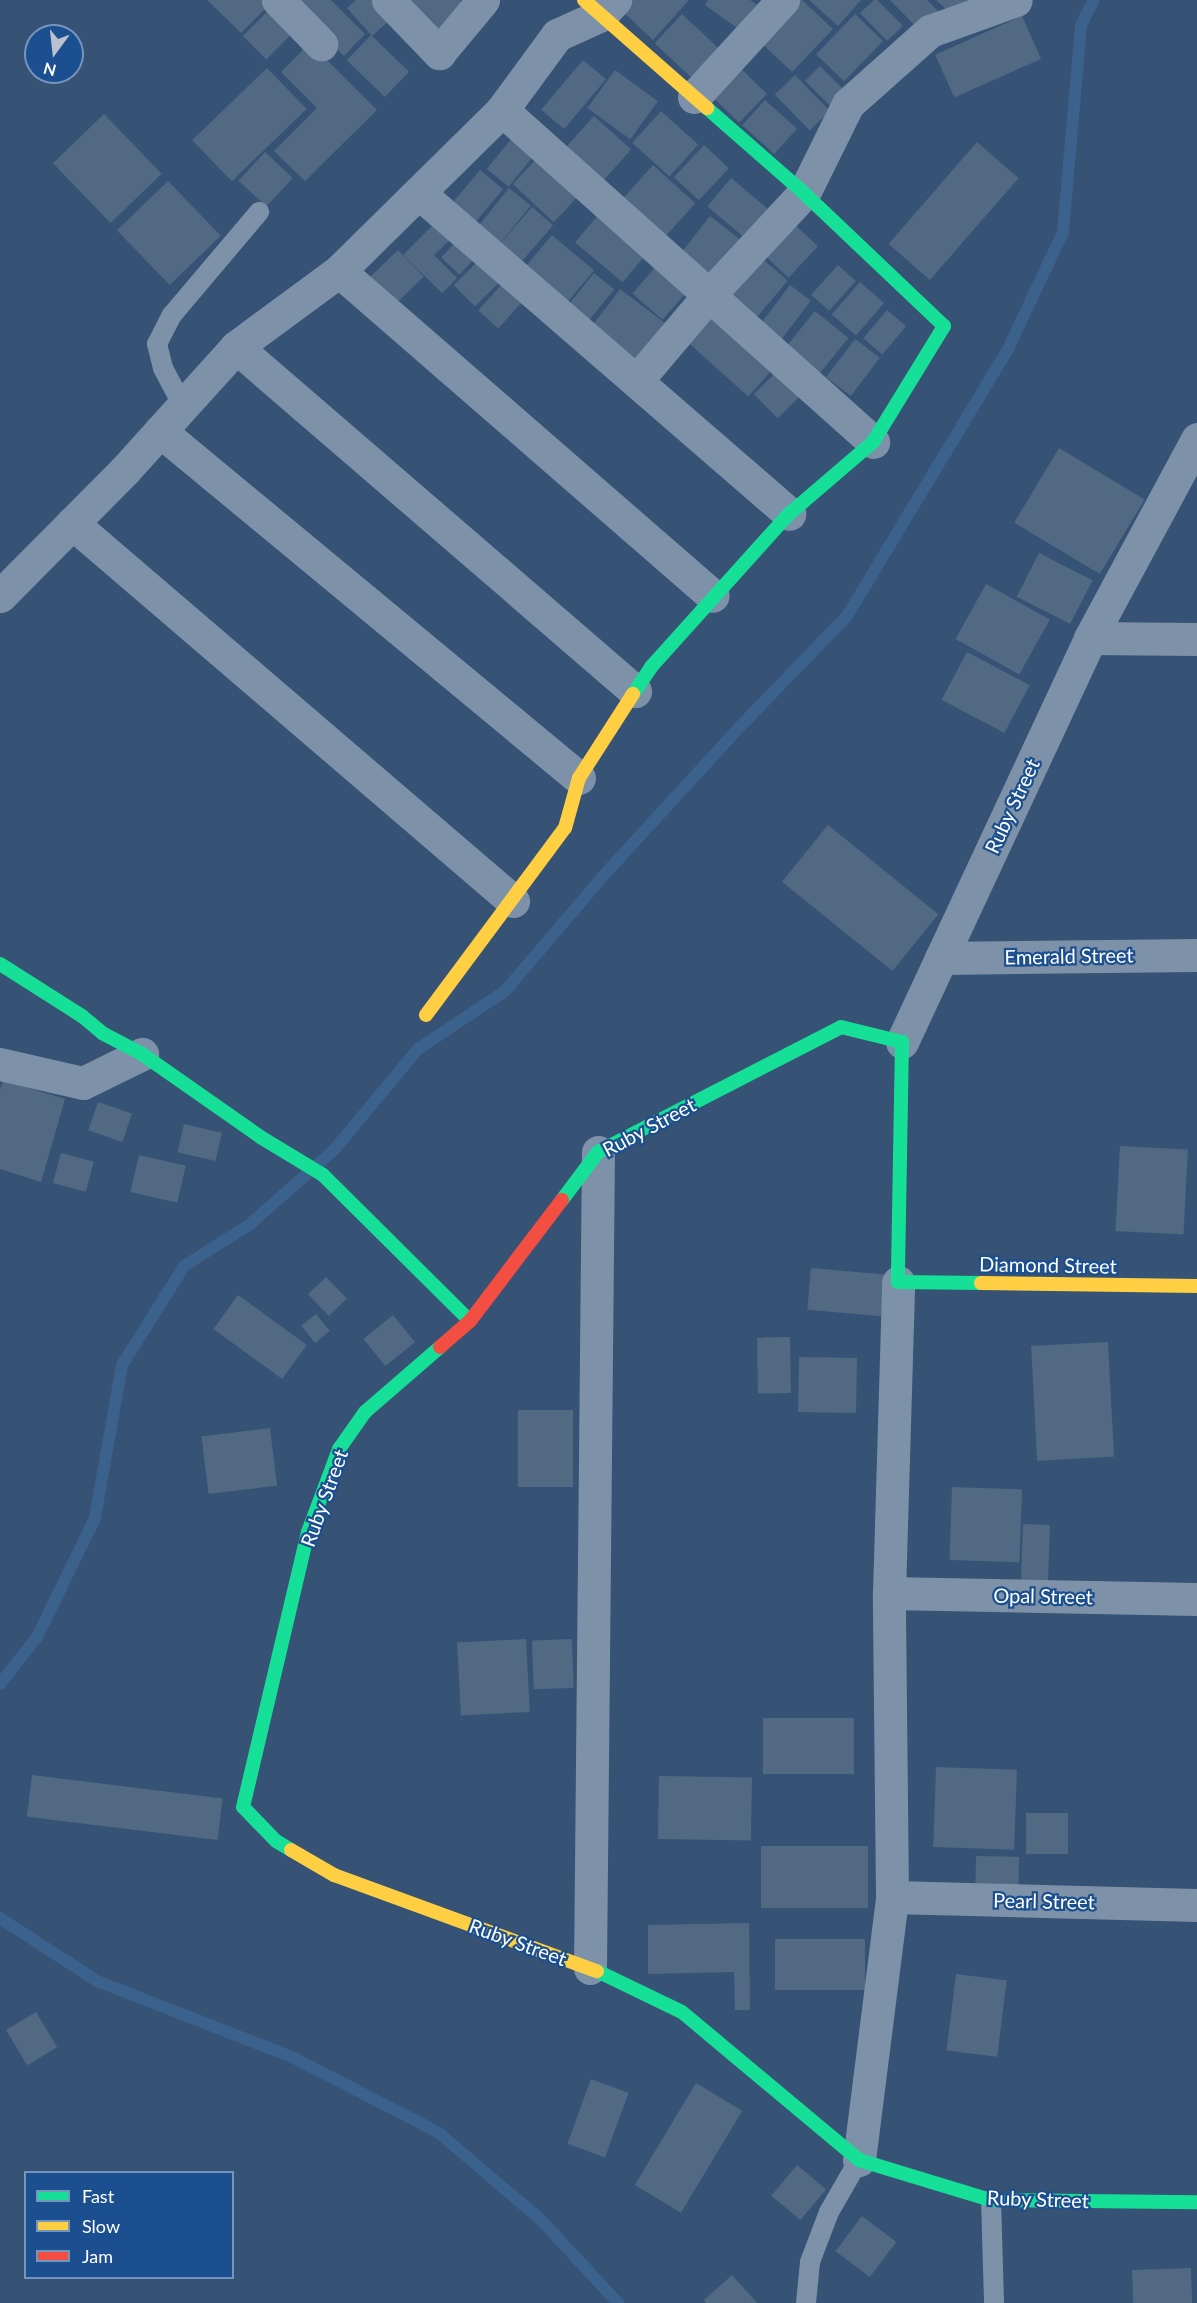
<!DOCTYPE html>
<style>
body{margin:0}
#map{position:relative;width:1197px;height:2303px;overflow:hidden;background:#365274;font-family:Lato,sans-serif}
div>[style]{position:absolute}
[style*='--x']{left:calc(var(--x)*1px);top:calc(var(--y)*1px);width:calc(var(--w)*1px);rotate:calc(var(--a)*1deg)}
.stream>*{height:12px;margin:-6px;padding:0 6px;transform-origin:6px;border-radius:6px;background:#3b618d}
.building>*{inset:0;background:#526984;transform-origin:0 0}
.lane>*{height:20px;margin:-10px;padding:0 10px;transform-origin:10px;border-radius:10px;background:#7d92a8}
.street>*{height:33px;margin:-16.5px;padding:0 16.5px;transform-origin:16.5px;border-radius:16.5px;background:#7d92a8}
.fast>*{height:14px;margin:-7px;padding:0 7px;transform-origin:7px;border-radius:7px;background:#16e098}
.slow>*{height:14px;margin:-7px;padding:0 7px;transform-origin:7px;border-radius:7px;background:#ffcf43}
.jam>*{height:14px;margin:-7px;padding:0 7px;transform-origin:7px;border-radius:7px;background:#f24e42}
span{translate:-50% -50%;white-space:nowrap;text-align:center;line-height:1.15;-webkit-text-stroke:4.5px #1b4f8f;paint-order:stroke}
.street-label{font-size:20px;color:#fff}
.legend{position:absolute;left:24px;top:2171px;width:210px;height:108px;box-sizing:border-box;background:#1b4f8f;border:2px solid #7695bc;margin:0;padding:8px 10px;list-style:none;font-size:18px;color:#fff}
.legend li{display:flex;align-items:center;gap:12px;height:30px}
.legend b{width:30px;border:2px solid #7695bc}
.north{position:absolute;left:24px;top:24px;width:60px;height:60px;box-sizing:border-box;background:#1b4f8f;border:2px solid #7695bc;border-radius:50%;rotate:195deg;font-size:16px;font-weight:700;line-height:24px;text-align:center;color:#fff}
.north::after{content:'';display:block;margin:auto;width:21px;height:27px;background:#b9c2ce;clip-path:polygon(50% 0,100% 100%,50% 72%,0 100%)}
</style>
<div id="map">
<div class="stream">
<div style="--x:0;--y:1684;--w:60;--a:-51.8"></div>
<div style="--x:37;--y:1637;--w:132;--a:-64"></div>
<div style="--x:95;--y:1518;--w:155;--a:-80"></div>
<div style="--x:122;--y:1365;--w:117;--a:-57.9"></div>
<div style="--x:184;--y:1266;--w:77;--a:-32.2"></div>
<div style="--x:249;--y:1225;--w:113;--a:-41.4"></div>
<div style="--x:334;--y:1150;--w:131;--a:-50.3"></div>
<div style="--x:418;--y:1049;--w:105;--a:-33.7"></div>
<div style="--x:505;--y:991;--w:153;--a:-49.5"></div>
<div style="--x:604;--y:875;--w:191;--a:-47.5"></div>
<div style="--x:733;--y:734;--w:164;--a:-46"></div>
<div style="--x:847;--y:616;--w:312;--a:-58.9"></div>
<div style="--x:1008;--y:349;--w:129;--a:-64.8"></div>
<div style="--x:1063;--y:232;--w:208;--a:-85"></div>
<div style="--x:1081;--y:25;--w:28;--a:-63"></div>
<div style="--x:0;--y:1918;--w:116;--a:33"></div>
<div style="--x:97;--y:1981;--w:212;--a:21.3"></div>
<div style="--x:294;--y:2058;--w:163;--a:27.3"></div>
<div style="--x:439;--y:2133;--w:135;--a:40.5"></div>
<div style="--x:542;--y:2221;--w:112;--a:47.2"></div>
</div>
<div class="building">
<div style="clip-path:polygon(207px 0,270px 0,272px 2px,241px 33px)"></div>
<div style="clip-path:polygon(288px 0,331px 0,365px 34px,344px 56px)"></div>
<div style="clip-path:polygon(356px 0,376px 0,392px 18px,372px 36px,347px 8px)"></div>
<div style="clip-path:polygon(406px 0,460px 0,469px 9px,438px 40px)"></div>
<div style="clip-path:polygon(632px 0,689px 0,653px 40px,622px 11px)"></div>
<div style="clip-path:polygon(708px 0,750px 0,762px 8px,744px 33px,705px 5px)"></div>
<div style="clip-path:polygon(792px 0,802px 0,833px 29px,792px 72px,756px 38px)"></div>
<div style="clip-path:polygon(809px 0,861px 0,838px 26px)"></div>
<div style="clip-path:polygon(874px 0,877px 0,903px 26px,887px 41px,860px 13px)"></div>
<div style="clip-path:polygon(890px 0,927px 0,940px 13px,921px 32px)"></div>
<div style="clip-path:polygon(936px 0,979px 0,951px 14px)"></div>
<div style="left:274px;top:5px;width:33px;height:44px;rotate:45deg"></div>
<div style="left:682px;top:14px;width:52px;height:40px;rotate:43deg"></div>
<div style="left:855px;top:14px;width:39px;height:56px;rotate:44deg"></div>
<div style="left:1022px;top:16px;width:47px;height:95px;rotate:66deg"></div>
<div style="left:371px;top:35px;width:53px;height:35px;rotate:44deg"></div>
<div style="clip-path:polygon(310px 43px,377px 110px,305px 181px,274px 151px,317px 108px,281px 72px)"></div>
<div style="left:583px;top:60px;width:30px;height:65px;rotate:40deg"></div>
<div style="left:736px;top:64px;width:43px;height:40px;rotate:44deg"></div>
<div style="left:820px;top:66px;width:35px;height:21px;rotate:45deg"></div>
<div style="left:267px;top:68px;width:57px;height:104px;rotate:46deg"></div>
<div style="left:615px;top:70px;width:53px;height:47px;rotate:36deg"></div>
<div style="left:795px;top:75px;width:50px;height:28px;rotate:46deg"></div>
<div style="left:765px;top:100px;width:43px;height:34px;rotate:42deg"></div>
<div style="left:661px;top:111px;width:50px;height:43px;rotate:42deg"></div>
<div style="left:104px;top:114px;width:83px;height:71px;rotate:46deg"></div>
<div style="left:594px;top:116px;width:50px;height:41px;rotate:42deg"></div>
<div style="left:512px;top:138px;width:28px;height:40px;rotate:39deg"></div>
<div style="left:977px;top:142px;width:55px;height:135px;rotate:41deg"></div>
<div style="left:704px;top:145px;width:34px;height:44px;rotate:43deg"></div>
<div style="left:265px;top:152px;width:38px;height:39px;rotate:43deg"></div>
<div style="left:538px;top:157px;width:56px;height:37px;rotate:43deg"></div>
<div style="left:653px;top:165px;width:57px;height:47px;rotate:42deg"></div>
<div style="left:480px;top:170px;width:30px;height:48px;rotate:40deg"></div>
<div style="left:731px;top:178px;width:51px;height:37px;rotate:40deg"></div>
<div style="left:168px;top:181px;width:76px;height:71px;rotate:46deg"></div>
<div style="left:509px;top:188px;width:28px;height:51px;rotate:39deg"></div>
<div style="left:532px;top:207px;width:28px;height:55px;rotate:41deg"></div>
<div style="left:604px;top:208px;width:62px;height:45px;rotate:40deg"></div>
<div style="left:710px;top:216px;width:43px;height:48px;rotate:38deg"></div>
<div style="clip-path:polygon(440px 218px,456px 234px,434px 255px,457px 278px,442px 293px,403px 255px)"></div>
<div style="left:793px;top:223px;width:34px;height:43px;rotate:43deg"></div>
<div style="left:465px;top:232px;width:25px;height:35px;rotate:43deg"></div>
<div style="left:552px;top:235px;width:55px;height:42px;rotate:40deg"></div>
<div style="left:398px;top:250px;width:37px;height:39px;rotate:46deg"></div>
<div style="left:487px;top:252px;width:30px;height:47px;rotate:45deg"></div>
<div style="left:761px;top:258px;width:35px;height:52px;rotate:40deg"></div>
<div style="left:658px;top:264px;width:40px;height:39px;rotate:41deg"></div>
<div style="left:838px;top:265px;width:24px;height:40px;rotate:42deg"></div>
<div style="left:594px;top:273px;width:26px;height:43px;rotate:39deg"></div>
<div style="left:511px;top:274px;width:27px;height:49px;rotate:42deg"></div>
<div style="left:860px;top:282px;width:32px;height:43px;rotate:41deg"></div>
<div style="left:790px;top:285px;width:26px;height:49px;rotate:37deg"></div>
<div style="left:620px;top:289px;width:56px;height:49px;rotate:37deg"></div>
<div style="left:713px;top:307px;width:86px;height:43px;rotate:42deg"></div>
<div style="left:887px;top:310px;width:25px;height:37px;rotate:40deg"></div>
<div style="left:815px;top:311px;width:43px;height:48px;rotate:39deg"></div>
<div style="left:855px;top:339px;width:31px;height:48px;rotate:37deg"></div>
<div style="left:782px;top:366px;width:34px;height:40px;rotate:45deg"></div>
<div style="left:1059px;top:448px;width:100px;height:87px;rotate:31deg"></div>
<div style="left:1039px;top:553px;width:60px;height:49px;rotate:27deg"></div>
<div style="left:986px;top:584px;width:73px;height:63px;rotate:29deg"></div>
<div style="left:967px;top:652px;width:71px;height:54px;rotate:28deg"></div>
<div style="left:828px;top:825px;width:142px;height:73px;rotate:39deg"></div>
<div style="clip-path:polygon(3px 1080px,65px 1099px,41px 1182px,0 1169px,0 1090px)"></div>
<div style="left:98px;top:1102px;width:36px;height:30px;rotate:19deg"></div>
<div style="left:184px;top:1124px;width:39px;height:29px;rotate:13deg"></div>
<div style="left:1120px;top:1146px;width:68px;height:85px;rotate:3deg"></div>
<div style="left:61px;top:1153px;width:34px;height:31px;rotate:15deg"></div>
<div style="left:139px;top:1155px;width:48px;height:38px;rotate:13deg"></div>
<div style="left:811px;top:1268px;width:74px;height:42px;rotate:5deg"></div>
<div style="left:326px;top:1277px;width:30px;height:25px;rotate:46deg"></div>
<div style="left:238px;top:1295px;width:85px;height:42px;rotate:36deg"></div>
<div style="left:316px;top:1314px;width:22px;height:19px;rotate:51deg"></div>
<div style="left:393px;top:1315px;width:35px;height:38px;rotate:51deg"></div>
<div style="left:790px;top:1337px;width:56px;height:33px;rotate:89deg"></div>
<div style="left:1108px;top:1342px;width:115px;height:77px;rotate:87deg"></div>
<div style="left:799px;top:1357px;width:58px;height:55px;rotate:1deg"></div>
<div style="left:518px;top:1410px;width:55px;height:77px"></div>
<div style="left:270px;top:1428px;width:58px;height:69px;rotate:83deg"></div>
<div style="left:952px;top:1487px;width:70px;height:73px;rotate:2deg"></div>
<div style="left:1023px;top:1524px;width:27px;height:62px;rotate:2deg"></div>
<div style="left:526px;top:1639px;width:73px;height:69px;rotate:87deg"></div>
<div style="left:572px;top:1639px;width:49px;height:40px;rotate:88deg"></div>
<div style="left:854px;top:1718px;width:56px;height:91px;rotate:90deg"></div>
<div style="left:936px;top:1767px;width:81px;height:80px;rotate:2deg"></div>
<div style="left:32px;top:1775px;width:192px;height:42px;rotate:7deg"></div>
<div style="left:659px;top:1776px;width:93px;height:63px;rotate:1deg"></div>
<div style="left:1026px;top:1813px;width:42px;height:41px"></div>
<div style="left:761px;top:1846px;width:107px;height:62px"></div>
<div style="left:976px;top:1856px;width:43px;height:38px;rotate:1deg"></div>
<div style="clip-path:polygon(749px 1923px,750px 2010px,735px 2010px,734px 1972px,648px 1974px,648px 1925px)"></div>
<div style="left:775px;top:1939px;width:90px;height:51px"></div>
<div style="left:956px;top:1974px;width:51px;height:77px;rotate:7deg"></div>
<div style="left:36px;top:2012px;width:41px;height:35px;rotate:59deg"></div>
<div style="left:591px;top:2079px;width:40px;height:69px;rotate:20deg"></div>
<div style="left:696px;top:2083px;width:54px;height:119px;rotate:31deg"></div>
<div style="left:797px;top:2165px;width:38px;height:40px;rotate:40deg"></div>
<div style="left:862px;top:2216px;width:43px;height:44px;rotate:37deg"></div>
<div style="left:1191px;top:2268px;width:35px;height:59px;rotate:88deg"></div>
<div style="clip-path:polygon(732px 2275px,757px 2303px,706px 2303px,704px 2300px)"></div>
</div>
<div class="lane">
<div style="--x:183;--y:406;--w:43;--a:-117.8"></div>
<div style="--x:163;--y:368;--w:25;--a:-104"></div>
<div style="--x:157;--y:344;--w:33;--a:-63"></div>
<div style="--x:172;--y:315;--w:135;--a:-49.8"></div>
<div style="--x:991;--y:2200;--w:103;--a:88.3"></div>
<div style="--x:806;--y:2303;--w:41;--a:-84.4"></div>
<div style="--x:810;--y:2262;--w:53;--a:-69.2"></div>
<div style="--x:829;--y:2212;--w:60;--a:-60"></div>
</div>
<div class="street">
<div style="--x:278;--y:0;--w:62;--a:45.7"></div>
<div style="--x:388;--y:0;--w:74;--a:46.1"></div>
<div style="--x:439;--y:53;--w:69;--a:-50.3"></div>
<div style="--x:694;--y:97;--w:132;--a:-47.5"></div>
<div style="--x:502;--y:110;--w:498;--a:41.8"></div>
<div style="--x:419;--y:193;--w:490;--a:40.9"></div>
<div style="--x:339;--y:271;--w:495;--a:41"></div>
<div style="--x:236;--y:347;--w:527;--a:40.77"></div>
<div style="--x:637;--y:380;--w:113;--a:-49.7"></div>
<div style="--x:710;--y:294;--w:138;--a:-47.1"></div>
<div style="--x:804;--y:193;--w:99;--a:-63.7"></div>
<div style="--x:848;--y:104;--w:110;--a:-41.7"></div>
<div style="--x:930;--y:31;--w:91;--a:-19.8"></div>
<div style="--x:160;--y:431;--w:544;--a:39.63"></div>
<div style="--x:72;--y:523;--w:581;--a:40.6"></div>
<div style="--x:0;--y:596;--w:177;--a:-45.2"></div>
<div style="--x:125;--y:470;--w:166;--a:-47.9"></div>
<div style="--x:236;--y:347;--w:128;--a:-36.4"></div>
<div style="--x:339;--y:271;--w:229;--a:-44.6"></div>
<div style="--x:502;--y:110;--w:93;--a:-53.7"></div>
<div style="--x:557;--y:35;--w:48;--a:-24.4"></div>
<div style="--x:601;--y:15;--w:21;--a:-47"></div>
<div style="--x:1090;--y:638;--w:107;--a:0.5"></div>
<div style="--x:941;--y:958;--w:256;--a:-0.7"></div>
<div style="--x:902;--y:1042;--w:446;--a:-65"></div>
<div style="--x:1090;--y:638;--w:226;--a:-61.7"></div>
<div style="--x:0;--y:1064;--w:85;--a:12.9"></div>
<div style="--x:83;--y:1083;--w:66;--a:-26.2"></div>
<div style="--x:889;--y:1593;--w:308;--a:1.1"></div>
<div style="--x:892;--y:1897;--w:305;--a:1.5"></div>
<div style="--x:590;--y:1968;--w:816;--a:-89.44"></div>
<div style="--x:859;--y:2160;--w:265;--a:-82.8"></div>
<div style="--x:892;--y:1897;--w:304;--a:-90.6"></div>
<div style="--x:889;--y:1593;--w:311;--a:-88.3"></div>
</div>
<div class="fast">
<div style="--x:633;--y:694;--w:32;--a:-56"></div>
<div style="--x:651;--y:667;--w:206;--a:-48"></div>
<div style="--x:789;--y:514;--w:111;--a:-40.6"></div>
<div style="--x:873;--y:442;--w:136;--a:-58.5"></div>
<div style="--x:944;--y:326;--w:193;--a:-136.5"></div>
<div style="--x:804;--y:193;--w:129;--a:-138.8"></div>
<div style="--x:0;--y:964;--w:97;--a:32.4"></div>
<div style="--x:82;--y:1016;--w:26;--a:40"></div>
<div style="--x:102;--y:1033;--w:45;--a:27.7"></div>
<div style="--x:142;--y:1054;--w:146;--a:35"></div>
<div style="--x:262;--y:1138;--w:71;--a:31.2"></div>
<div style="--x:323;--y:1175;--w:207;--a:44.8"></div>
<div style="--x:562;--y:1200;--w:60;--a:-53.1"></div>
<div style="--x:598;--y:1152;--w:273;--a:-27.2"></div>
<div style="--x:841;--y:1027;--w:63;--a:13.8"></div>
<div style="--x:902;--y:1042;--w:240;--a:91"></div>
<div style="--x:898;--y:1282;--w:83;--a:0.7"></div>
<div style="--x:291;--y:1850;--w:17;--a:-149"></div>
<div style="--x:276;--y:1841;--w:47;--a:-134.1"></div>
<div style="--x:243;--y:1807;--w:283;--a:-76.7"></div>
<div style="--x:308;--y:1532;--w:89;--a:-69.5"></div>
<div style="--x:339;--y:1449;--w:45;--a:-54.9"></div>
<div style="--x:365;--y:1412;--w:99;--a:-40.9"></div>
<div style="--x:597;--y:1971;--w:94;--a:25.8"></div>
<div style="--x:682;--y:2012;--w:231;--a:39.9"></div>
<div style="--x:859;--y:2160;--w:138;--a:16.9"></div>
<div style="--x:991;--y:2200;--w:206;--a:0.6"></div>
</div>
<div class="slow">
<div style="--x:584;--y:0;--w:164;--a:41.3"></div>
<div style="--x:426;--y:1015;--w:233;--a:-53.4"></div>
<div style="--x:565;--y:828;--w:52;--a:-74.4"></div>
<div style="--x:579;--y:778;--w:100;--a:-57.3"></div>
<div style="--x:981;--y:1283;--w:216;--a:0.8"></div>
<div style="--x:291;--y:1850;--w:50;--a:30.2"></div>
<div style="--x:334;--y:1875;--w:280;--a:20.1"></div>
</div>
<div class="jam">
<div style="--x:440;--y:1347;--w:40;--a:-41"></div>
<div style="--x:470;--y:1321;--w:152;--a:-52.8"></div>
</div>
<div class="street-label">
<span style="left:1012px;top:806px;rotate:-65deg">Ruby Street</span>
<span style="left:1069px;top:956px;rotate:-1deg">Emerald Street</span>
<span style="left:649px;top:1127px;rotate:-28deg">Ruby Street</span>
<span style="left:1048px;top:1265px;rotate:1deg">Diamond Street</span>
<span style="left:324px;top:1498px;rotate:-70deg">Ruby Street</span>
<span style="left:1043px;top:1596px;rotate:1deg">Opal Street</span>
<span style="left:1044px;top:1901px;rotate:1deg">Pearl Street</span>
<span style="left:518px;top:1942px;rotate:20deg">Ruby Street</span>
<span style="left:1038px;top:2199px;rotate:2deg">Ruby Street</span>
</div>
<ul class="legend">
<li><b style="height:8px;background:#16e098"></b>Fast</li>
<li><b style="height:8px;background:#ffcf43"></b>Slow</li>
<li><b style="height:8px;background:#f24e42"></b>Jam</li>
</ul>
<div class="north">N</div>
</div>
